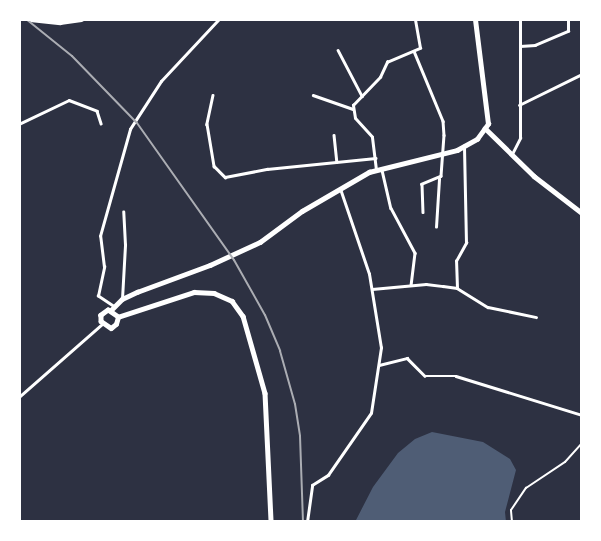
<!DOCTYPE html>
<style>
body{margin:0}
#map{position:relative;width:601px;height:541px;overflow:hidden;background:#2d3142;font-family:"IBM Plex Sans",sans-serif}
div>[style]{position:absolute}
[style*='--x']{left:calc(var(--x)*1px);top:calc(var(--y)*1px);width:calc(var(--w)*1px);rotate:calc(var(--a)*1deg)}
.water>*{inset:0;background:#4f5d75}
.service>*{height:2px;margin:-1px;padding:0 1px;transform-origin:1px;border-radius:1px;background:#fff}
.minor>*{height:2.5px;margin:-1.25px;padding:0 1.25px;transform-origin:1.25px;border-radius:1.25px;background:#fff}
.secondary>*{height:4.5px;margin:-2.25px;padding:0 2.25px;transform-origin:2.25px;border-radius:2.25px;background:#fff}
.primary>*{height:4.5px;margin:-2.25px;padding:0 2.25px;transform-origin:2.25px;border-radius:2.25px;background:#fff}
.rail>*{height:2px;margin:-1px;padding:0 1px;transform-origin:1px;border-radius:1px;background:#abadb3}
span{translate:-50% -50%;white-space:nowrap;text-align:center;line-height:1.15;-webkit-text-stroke:7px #fff;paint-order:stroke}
.frame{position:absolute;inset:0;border:21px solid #fff;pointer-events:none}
</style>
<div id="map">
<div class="water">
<div style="clip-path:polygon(432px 432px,483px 442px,510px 459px,516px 470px,505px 512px,506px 522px,355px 522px,373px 487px,398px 453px,415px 439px)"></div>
</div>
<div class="service">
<div style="--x:512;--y:522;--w:12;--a:-95"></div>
<div style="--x:511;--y:510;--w:27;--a:-56"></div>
<div style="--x:526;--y:488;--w:47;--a:-33.7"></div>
<div style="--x:565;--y:462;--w:25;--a:-48"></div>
</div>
<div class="minor">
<div style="--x:520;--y:46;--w:15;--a:-4"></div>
<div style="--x:535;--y:45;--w:36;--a:-23"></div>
<div style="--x:568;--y:31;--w:12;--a:-90"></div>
<div style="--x:338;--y:50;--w:52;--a:62.4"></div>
<div style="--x:414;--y:51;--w:76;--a:67.5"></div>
<div style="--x:443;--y:121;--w:14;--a:86"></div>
<div style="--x:444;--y:135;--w:41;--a:94.2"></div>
<div style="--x:441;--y:176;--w:21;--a:157"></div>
<div style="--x:422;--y:184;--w:28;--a:88"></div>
<div style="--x:213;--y:95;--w:30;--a:102"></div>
<div style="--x:207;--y:124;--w:43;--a:80.5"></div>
<div style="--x:214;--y:166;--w:16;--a:45"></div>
<div style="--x:225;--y:177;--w:43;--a:-10.8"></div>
<div style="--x:267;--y:169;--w:109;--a:-5.8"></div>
<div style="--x:313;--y:95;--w:42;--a:19.3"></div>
<div style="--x:519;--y:105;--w:70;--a:-26.2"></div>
<div style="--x:19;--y:124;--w:55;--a:-25.6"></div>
<div style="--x:69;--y:100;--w:30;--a:21"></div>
<div style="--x:97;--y:111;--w:13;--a:72"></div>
<div style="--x:334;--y:135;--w:27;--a:84"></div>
<div style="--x:512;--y:154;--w:18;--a:-63"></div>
<div style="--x:520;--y:138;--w:119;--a:-90"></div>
<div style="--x:376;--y:170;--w:33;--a:-97"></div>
<div style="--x:372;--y:137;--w:25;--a:-132"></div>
<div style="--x:355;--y:118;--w:13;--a:-99"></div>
<div style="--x:353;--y:105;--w:39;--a:-46"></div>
<div style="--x:380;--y:77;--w:17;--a:-65"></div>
<div style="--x:387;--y:62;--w:36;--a:-23"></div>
<div style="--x:420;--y:48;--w:29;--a:-100"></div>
<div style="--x:382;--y:170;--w:39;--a:77"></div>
<div style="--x:391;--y:208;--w:51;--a:61.9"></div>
<div style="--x:415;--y:253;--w:32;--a:97"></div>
<div style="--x:436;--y:227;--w:48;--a:-86.4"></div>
<div style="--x:457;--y:288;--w:27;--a:-92"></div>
<div style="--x:456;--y:261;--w:21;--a:-61"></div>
<div style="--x:466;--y:243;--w:97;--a:-91.2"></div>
<div style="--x:372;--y:289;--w:54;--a:-5.3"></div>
<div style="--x:426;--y:284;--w:17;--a:7"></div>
<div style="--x:443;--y:286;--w:14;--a:8"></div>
<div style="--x:457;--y:288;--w:36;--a:32"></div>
<div style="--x:488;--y:307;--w:49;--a:11.8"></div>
<div style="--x:122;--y:299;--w:54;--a:-86.8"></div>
<div style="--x:125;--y:245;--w:33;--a:-93"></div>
<div style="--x:113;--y:306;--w:18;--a:-146"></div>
<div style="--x:98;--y:296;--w:30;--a:-78"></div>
<div style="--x:104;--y:267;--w:31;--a:-97"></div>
<div style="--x:100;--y:236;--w:111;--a:-74.3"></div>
<div style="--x:130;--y:129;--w:57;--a:-57.1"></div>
<div style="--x:161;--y:81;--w:85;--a:-46.9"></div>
<div style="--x:379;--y:365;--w:29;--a:-14"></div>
<div style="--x:407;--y:358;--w:25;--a:45"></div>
<div style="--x:425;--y:376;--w:31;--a:0"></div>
<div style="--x:456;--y:376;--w:132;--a:17.2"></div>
<div style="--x:19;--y:397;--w:111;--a:-41.3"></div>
<div style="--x:307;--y:522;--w:37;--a:-82"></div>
<div style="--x:312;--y:485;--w:19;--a:-32"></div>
<div style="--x:328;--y:475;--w:75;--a:-55.3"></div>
<div style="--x:371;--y:413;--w:66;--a:-81.3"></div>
<div style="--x:381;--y:348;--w:75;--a:-99.2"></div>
<div style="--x:369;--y:274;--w:90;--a:-108.8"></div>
</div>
<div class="secondary">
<div style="--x:485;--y:128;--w:69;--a:44.4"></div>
<div style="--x:534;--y:176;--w:61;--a:37.6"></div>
<div style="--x:111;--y:310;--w:16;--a:-45"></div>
<div style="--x:122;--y:299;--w:17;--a:-25"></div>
<div style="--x:137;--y:292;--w:78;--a:-20.3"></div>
<div style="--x:210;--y:265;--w:55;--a:-24.7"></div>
<div style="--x:260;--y:242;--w:52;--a:-36.4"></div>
<div style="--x:302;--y:211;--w:78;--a:-30.2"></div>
<div style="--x:369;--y:172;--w:91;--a:-14"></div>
<div style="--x:457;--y:150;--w:23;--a:-29"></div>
<div style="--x:477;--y:139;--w:19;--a:-54"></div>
<div style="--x:488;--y:124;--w:106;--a:-97.1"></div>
<div style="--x:118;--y:317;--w:12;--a:-145"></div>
<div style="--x:108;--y:310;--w:9;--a:144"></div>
<div style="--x:101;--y:315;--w:6;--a:90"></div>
<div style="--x:101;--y:321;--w:12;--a:35"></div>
<div style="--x:111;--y:328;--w:6;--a:-39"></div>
<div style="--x:116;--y:324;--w:7;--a:-74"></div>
<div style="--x:118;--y:317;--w:80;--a:-18.2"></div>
<div style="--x:194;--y:292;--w:20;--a:3"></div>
<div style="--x:214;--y:293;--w:20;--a:24"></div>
<div style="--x:232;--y:301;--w:19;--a:54"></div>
<div style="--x:243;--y:316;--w:80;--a:74.1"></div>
<div style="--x:265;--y:393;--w:129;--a:87.3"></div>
</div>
<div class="primary">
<div style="--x:30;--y:19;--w:30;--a:6"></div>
<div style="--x:60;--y:22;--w:21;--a:-8"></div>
</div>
<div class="rail">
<div style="--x:26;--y:19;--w:59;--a:38.8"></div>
<div style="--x:72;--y:56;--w:93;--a:45.9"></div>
<div style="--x:137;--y:123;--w:168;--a:54.7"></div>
<div style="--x:234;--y:260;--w:63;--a:60.6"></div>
<div style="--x:265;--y:315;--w:39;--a:67"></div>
<div style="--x:280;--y:351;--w:55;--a:74.2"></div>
<div style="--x:295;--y:404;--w:32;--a:81"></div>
<div style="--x:300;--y:436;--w:86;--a:88"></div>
</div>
<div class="frame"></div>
</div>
